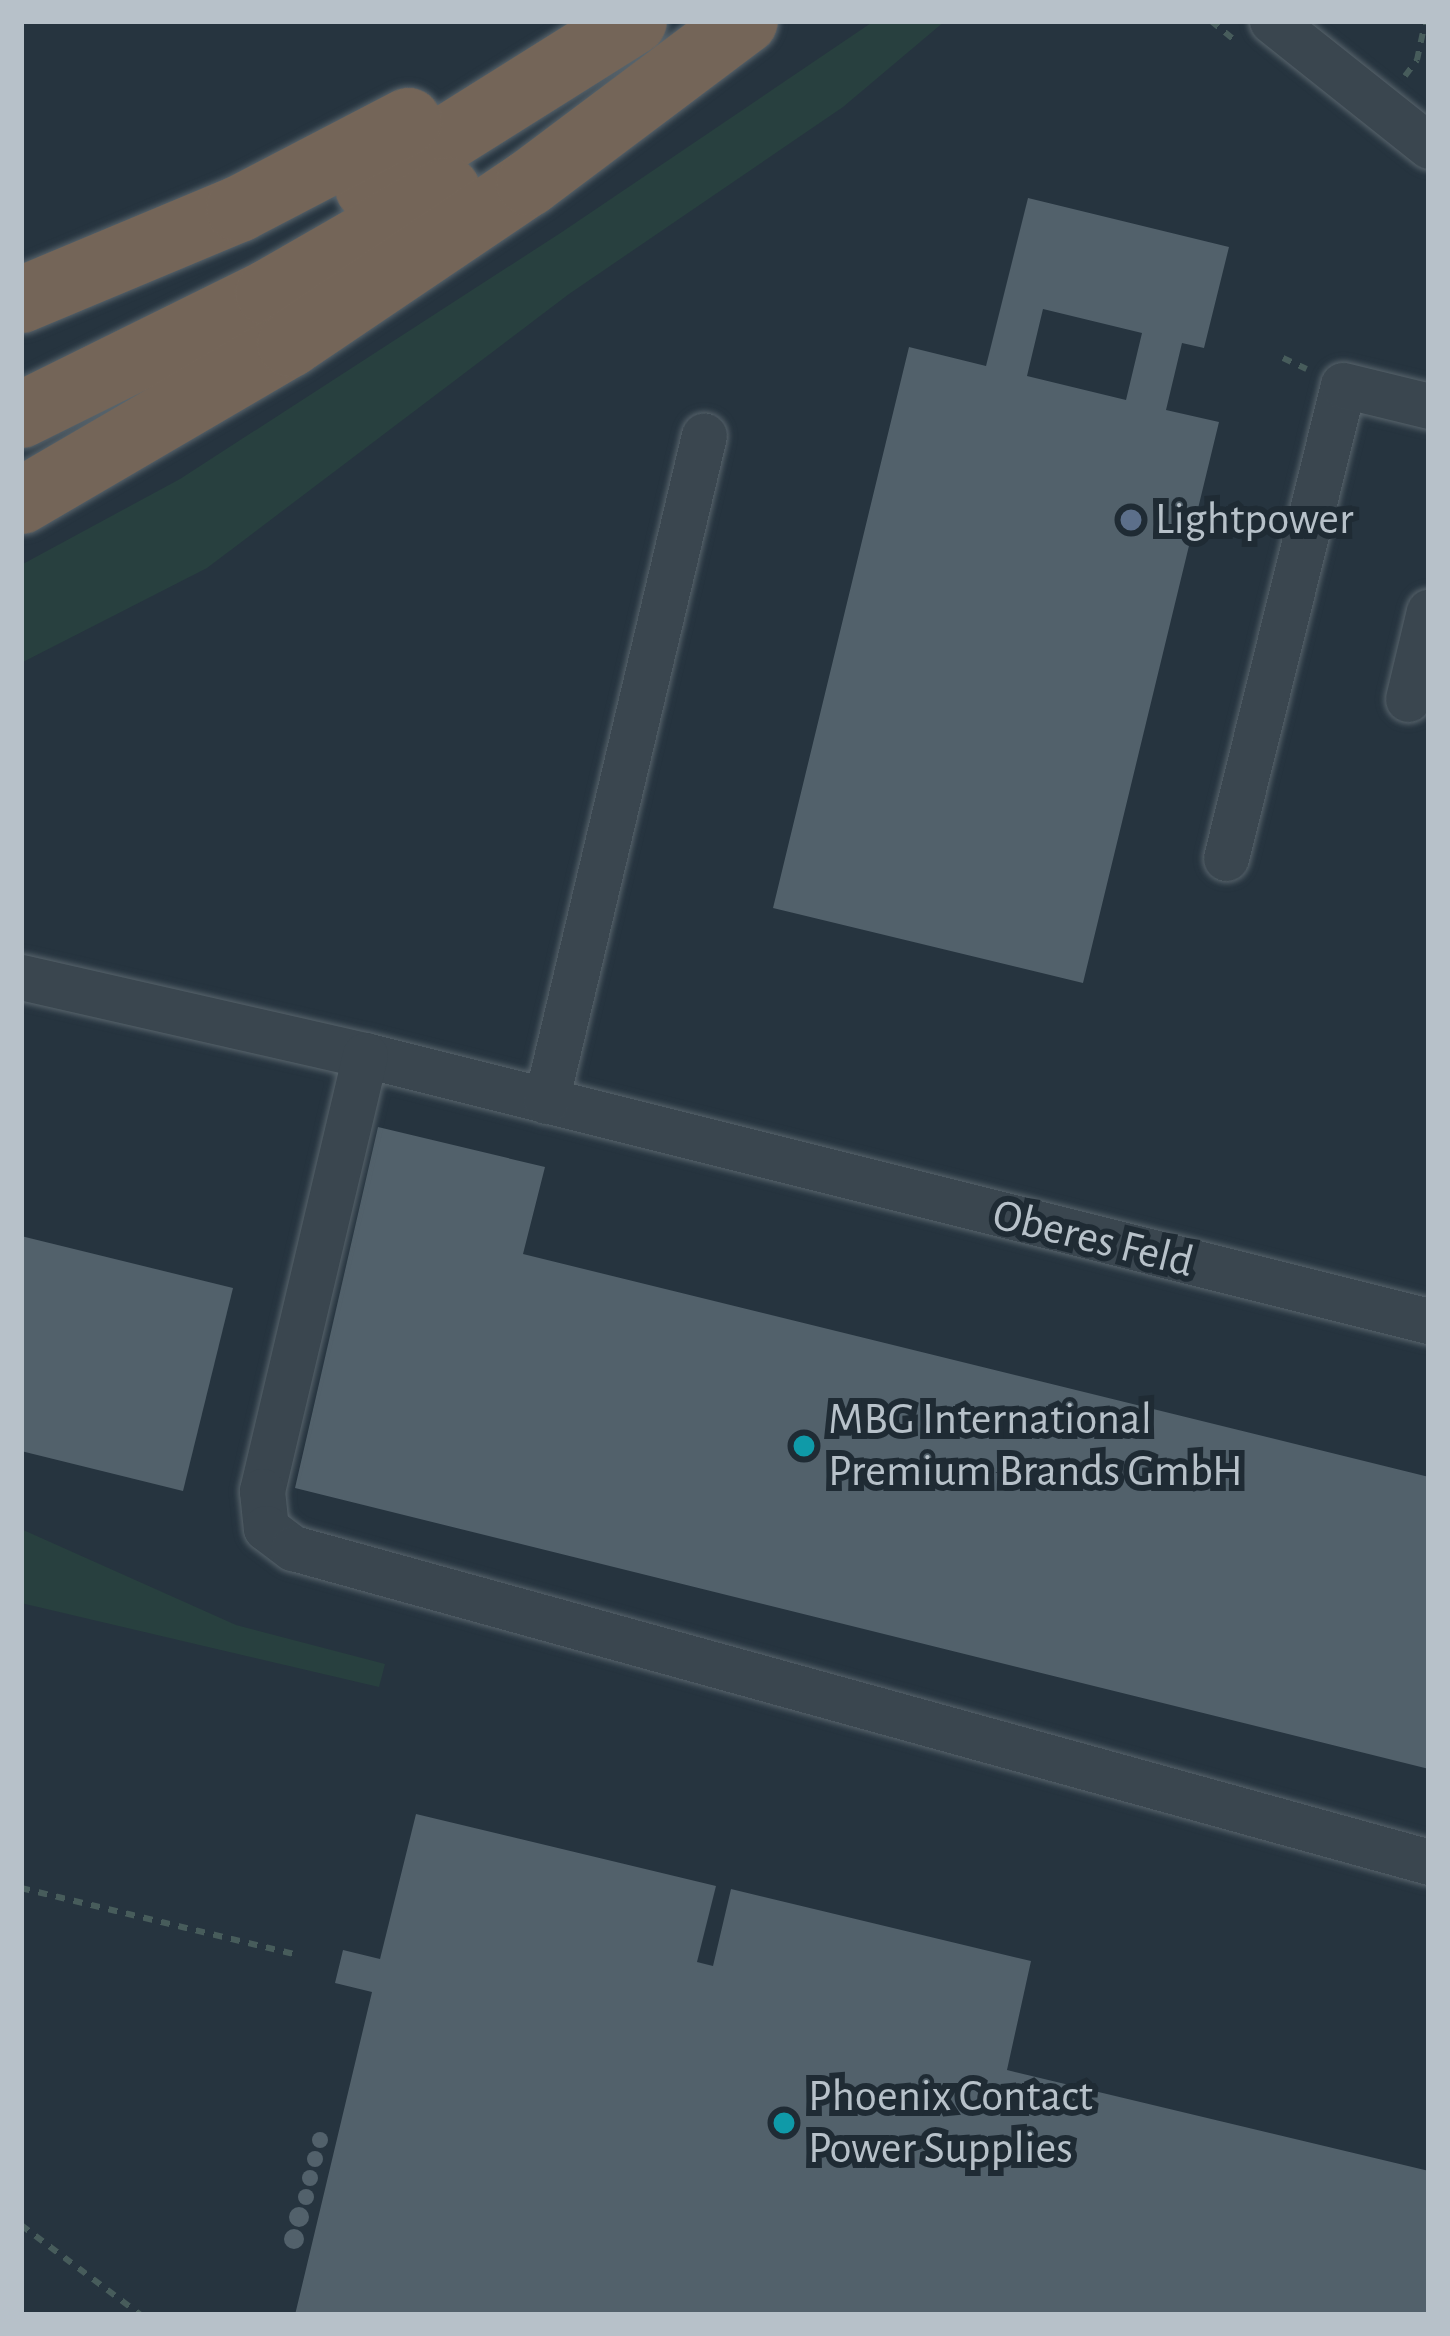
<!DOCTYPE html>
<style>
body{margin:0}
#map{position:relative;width:1450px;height:2336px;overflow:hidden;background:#26343f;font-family:"Alegreya Sans",sans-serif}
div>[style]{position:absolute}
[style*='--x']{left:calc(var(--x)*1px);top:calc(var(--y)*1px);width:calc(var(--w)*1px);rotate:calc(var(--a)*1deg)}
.green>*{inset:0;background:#28403f}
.building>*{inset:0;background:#52616b}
.round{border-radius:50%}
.path>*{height:6px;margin-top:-3px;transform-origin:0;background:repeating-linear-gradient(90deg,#475c5b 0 9px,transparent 0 18px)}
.roads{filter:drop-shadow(0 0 3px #58646c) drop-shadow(0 0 3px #58646c)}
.minor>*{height:45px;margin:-22.5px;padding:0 22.5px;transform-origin:22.5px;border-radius:22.5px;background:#3a464f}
.highway>*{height:66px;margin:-33px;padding:0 33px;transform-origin:33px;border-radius:33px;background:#746558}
.dots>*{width:33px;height:33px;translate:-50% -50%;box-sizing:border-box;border:6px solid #1f2b34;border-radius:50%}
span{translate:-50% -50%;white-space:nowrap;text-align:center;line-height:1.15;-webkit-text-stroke:12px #1f2b34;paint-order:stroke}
.poi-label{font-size:45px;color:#b7c1c9}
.left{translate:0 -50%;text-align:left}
.street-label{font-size:45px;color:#b7c1c9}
.frame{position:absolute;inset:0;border:24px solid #b7c1c9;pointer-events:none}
</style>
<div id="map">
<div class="green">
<div style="clip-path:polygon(874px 21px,945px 21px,843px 107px,569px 294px,207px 568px,21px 663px,21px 565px,180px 479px,562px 232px)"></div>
<div style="clip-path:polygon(21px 1529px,236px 1625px,385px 1664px,379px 1687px,21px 1603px)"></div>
</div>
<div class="building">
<div style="clip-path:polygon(evenodd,1028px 198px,1229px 247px,1204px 348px,1182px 343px,1166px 410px,1219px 422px,1083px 983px,773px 908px,909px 347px,986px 366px,1028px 198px,1043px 309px,1142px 333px,1126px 400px,1027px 376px,1043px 309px)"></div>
<div style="clip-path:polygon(378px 1127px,545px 1167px,523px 1254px,1429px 1477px,1429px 1769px,295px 1488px)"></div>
<div style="clip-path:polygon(21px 1236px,233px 1288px,183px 1491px,21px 1451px)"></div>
<div style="clip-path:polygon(416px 1814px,716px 1886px,697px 1962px,713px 1966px,731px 1889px,1031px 1961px,1007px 2070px,1429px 2171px,1429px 2315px,295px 2315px,372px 1992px,335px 1983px,343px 1950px,380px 1959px)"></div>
<div class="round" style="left:312px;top:2132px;width:16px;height:16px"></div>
<div class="round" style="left:307px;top:2151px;width:16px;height:16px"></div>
<div class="round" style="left:302px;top:2170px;width:16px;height:16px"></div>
<div class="round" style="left:298px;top:2189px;width:16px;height:16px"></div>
<div class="round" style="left:289px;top:2207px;width:20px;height:20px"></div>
<div class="round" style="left:284px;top:2229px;width:20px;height:20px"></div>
</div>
<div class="path">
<div style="--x:1211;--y:21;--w:32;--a:39"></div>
<div style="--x:1405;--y:76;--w:20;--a:-53"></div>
<div style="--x:1417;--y:60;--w:40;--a:-78"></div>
<div style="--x:1283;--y:358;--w:26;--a:25"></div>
<div style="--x:21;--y:1888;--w:284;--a:13.6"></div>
<div style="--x:21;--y:2225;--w:150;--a:36.9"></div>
</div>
<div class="roads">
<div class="minor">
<div style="--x:1272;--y:21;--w:201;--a:38.5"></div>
<div style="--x:1408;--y:699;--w:90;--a:-76.6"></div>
<div style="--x:1226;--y:858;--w:487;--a:-76.1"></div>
<div style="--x:1343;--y:385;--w:89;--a:13.7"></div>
<div style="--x:21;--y:977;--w:353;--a:12.8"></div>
<div style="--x:365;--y:1055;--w:1097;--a:14.04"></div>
<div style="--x:365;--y:1055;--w:448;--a:103.3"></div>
<div style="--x:262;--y:1491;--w:37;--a:84"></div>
<div style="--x:266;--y:1528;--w:34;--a:37"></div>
<div style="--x:293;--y:1548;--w:1179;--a:15.45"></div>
<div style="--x:546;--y:1101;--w:684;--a:-76.65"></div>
</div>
<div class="highway">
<div style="--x:368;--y:188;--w:314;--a:-32.1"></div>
<div style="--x:21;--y:300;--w:236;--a:-22.7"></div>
<div style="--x:239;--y:209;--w:191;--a:-27.5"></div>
<div style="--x:21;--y:415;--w:275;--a:-26.3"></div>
<div style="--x:268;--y:293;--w:207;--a:-29.9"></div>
<div style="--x:21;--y:501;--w:311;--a:-30.3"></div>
<div style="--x:290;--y:344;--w:288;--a:-34"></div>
<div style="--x:529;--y:183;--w:270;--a:-36.9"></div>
</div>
</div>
<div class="dots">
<div style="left:1131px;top:520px;background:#5c6f8a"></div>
<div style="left:804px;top:1446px;background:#0f9aa8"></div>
<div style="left:784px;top:2123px;background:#0f9aa8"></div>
</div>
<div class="poi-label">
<span class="left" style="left:1155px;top:520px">Lightpower</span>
<span class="left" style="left:828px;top:1446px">MBG International<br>Premium Brands GmbH</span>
<span class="left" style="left:808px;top:2123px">Phoenix Contact<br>Power Supplies</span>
</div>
<div class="street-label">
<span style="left:1093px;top:1239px;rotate:14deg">Oberes Feld</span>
</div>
<div class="frame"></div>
</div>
